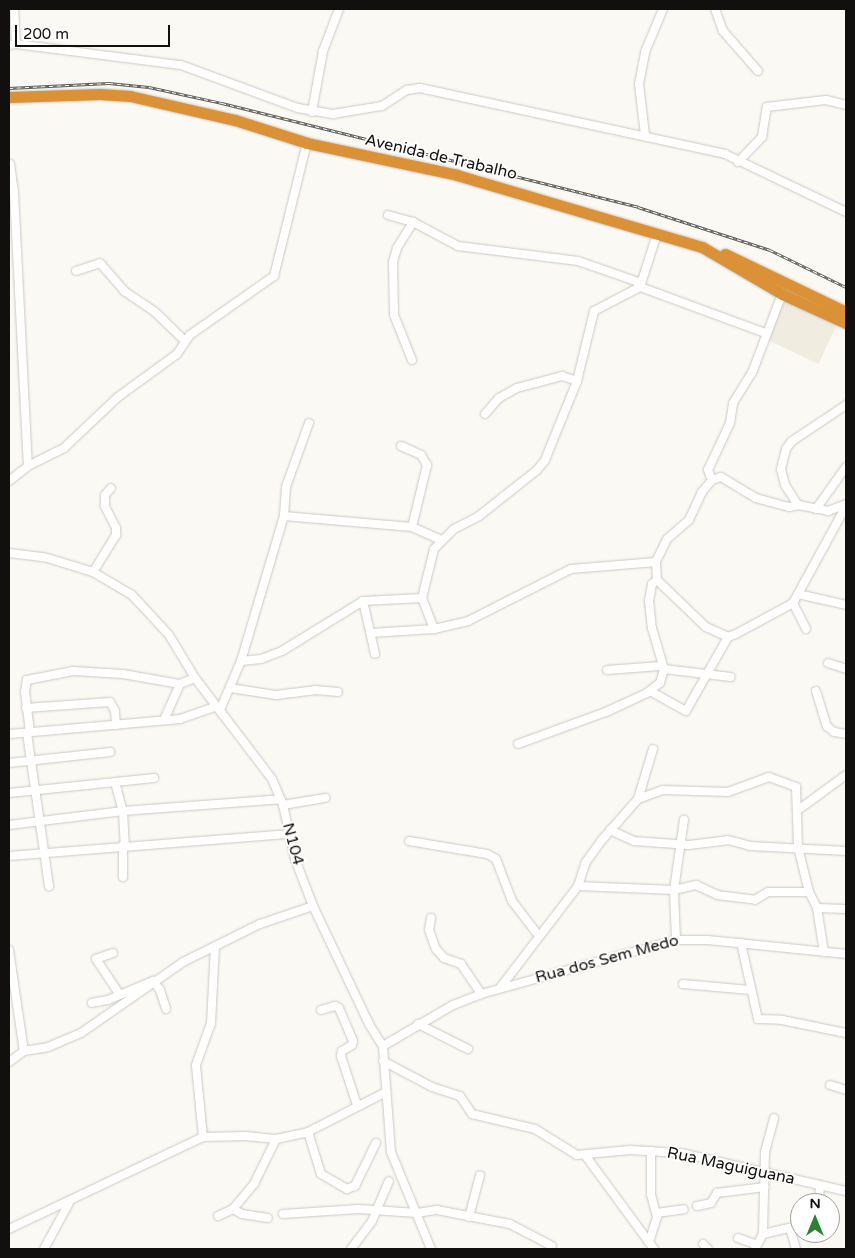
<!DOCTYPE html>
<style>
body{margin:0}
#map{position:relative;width:855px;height:1258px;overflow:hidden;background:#fbf9f3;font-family:"Varela Round",sans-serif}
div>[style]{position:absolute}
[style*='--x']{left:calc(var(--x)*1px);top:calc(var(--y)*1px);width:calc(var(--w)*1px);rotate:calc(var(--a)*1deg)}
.built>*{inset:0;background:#f1ece0;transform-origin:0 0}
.roads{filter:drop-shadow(0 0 1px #cbc8c3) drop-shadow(0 0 1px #cbc8c3)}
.minor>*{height:8px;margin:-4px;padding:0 4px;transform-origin:4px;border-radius:4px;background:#fff}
.highway>*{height:11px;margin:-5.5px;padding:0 5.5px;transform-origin:5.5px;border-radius:5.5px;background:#db9237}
.rail>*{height:3px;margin-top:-1.5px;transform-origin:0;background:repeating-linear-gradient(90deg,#fff 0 4px,#5c5b57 0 8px);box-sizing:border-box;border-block:1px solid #5c5b57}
span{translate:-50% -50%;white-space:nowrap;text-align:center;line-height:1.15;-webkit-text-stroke:4px #fff;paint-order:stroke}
.street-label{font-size:16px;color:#11100e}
.frame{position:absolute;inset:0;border:10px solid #11100e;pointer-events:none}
.north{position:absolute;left:790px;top:1193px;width:50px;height:50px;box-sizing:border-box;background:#fff;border:1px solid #a09f9f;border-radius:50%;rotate:0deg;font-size:14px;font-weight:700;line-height:20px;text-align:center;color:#11100e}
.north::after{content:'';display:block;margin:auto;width:18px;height:22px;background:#2a8333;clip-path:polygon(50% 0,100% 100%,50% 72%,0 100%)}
.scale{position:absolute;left:15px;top:25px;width:155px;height:22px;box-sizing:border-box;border:2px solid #11100e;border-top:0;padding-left:6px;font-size:15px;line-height:18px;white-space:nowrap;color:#11100e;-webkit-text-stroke:4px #fff;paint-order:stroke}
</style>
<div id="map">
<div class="built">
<div style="left:784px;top:296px;width:60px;height:47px;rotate:25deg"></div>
</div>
<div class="roads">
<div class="minor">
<div style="--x:715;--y:9;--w:23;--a:70"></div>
<div style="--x:723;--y:31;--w:53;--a:48.8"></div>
<div style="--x:16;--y:44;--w:166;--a:7.3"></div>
<div style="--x:181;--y:65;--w:125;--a:20.2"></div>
<div style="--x:298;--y:108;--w:36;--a:10"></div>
<div style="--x:333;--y:114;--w:50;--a:-9.3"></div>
<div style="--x:382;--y:106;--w:30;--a:-33"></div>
<div style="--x:407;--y:90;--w:13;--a:-9"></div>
<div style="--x:420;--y:88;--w:312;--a:12.2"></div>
<div style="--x:725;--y:154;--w:134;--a:25.6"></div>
<div style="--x:9;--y:45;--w:7;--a:-8"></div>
<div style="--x:16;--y:44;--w:35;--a:-93"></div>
<div style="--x:312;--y:112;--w:62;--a:-79.8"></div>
<div style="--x:323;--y:51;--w:45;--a:-69.1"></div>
<div style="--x:645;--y:135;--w:51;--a:-96.7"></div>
<div style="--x:639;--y:84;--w:33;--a:-79"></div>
<div style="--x:645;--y:52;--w:47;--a:-67.3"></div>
<div style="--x:738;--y:162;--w:35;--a:-46"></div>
<div style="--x:762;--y:137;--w:30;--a:-81"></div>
<div style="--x:767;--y:107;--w:59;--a:-6.8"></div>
<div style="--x:826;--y:100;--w:21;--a:14"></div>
<div style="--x:10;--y:164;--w:28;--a:82"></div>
<div style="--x:14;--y:192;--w:274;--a:87.1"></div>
<div style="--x:388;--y:215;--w:26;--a:16"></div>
<div style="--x:413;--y:222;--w:51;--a:28.1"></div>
<div style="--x:458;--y:246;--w:121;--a:7.1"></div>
<div style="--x:578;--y:261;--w:67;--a:19.2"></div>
<div style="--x:76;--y:271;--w:25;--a:-18"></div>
<div style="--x:100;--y:263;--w:37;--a:49"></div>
<div style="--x:124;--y:291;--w:37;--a:34"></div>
<div style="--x:155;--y:312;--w:42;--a:44"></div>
<div style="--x:640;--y:287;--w:133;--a:20.2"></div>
<div style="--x:412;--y:360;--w:48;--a:-111.8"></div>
<div style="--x:394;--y:315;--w:53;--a:-91.1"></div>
<div style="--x:393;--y:262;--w:15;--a:-74"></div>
<div style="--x:397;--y:248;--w:31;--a:-58"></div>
<div style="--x:846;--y:405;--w:65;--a:146.3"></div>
<div style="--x:792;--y:441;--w:10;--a:127"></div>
<div style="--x:786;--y:449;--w:21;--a:104"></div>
<div style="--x:781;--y:469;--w:16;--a:76"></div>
<div style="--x:785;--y:485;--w:24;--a:57"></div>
<div style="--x:798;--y:505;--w:31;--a:11"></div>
<div style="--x:828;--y:511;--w:19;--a:-21"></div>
<div style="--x:485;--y:414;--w:21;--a:-49"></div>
<div style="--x:499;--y:398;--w:21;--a:-29"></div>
<div style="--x:517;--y:388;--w:47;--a:-14.9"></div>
<div style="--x:562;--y:376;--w:16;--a:18"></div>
<div style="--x:309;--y:423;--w:68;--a:109.8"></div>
<div style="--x:286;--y:487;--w:29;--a:94"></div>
<div style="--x:284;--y:516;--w:128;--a:4.9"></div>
<div style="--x:412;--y:527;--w:32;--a:24"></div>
<div style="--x:401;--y:446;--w:22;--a:24"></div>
<div style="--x:421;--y:455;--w:12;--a:59"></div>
<div style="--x:427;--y:465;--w:64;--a:103.6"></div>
<div style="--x:712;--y:480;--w:11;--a:-112"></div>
<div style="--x:708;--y:470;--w:52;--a:-64.9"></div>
<div style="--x:730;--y:423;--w:20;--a:-81"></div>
<div style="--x:733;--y:403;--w:36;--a:-58"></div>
<div style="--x:752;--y:373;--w:85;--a:-69.2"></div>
<div style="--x:9;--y:481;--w:24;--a:-38"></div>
<div style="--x:28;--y:466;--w:40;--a:-26.6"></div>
<div style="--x:64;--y:448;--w:74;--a:-43.4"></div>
<div style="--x:118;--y:397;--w:73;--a:-36.1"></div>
<div style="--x:177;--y:354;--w:23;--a:-56"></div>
<div style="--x:190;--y:335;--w:103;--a:-35.1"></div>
<div style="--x:274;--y:276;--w:137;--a:-76.1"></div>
<div style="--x:798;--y:505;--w:9;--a:167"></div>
<div style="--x:789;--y:507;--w:34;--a:-165"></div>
<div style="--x:756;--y:498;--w:41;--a:-149"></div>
<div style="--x:721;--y:477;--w:9;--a:162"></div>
<div style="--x:712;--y:480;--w:16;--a:130"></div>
<div style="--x:702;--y:492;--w:31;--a:115"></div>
<div style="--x:689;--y:520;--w:29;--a:139"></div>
<div style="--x:667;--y:539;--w:25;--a:116"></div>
<div style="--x:656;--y:562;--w:18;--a:87"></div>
<div style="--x:657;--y:580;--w:68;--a:43.8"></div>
<div style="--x:706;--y:627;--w:24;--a:24"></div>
<div style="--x:728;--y:637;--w:9;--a:-21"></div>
<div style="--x:736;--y:634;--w:65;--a:-28.5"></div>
<div style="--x:793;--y:603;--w:111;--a:-61.3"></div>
<div style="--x:816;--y:509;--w:52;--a:-54.5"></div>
<div style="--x:9;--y:553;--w:35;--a:7"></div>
<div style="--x:44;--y:557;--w:51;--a:17"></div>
<div style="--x:93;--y:572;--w:45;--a:30.5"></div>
<div style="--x:132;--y:595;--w:54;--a:47.2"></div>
<div style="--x:169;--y:635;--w:50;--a:58.8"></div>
<div style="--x:195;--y:678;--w:127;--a:52.7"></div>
<div style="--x:272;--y:779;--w:28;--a:67"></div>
<div style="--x:283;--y:805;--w:55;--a:77.5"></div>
<div style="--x:295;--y:859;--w:50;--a:69"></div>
<div style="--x:313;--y:906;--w:131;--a:64.6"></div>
<div style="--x:369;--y:1024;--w:26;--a:58"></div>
<div style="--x:383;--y:1046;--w:106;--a:85.7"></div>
<div style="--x:391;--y:1152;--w:105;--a:67.6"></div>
<div style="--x:93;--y:572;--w:44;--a:-58.1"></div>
<div style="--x:116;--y:535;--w:7;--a:-90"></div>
<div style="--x:116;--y:528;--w:25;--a:-117"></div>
<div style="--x:105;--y:506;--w:11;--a:-90"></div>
<div style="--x:105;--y:495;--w:9;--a:-49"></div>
<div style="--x:657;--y:580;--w:6;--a:141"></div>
<div style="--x:652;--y:584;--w:17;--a:100"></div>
<div style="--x:649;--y:601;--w:27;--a:84"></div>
<div style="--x:652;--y:628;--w:43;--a:73.7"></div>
<div style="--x:798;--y:594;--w:49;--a:12.9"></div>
<div style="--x:363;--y:601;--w:54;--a:77.2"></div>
<div style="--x:793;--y:603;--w:29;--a:63"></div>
<div style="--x:434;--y:629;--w:33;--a:-111"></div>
<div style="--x:422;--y:598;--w:50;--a:-76.2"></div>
<div style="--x:434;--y:549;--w:28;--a:-45"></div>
<div style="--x:454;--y:529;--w:28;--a:-27"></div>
<div style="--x:479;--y:516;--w:74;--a:-38.4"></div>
<div style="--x:537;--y:470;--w:13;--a:-51"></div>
<div style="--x:545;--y:460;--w:85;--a:-67.9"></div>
<div style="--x:577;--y:381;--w:72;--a:-76.3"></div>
<div style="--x:594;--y:311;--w:52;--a:-27.6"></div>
<div style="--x:640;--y:287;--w:56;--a:-72.2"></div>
<div style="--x:371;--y:633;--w:63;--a:-3.6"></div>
<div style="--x:434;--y:629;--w:35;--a:-13"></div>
<div style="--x:468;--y:621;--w:115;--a:-26.8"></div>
<div style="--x:571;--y:569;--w:85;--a:-4.7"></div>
<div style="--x:241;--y:661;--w:20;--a:-6"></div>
<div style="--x:261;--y:659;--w:22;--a:-21"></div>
<div style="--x:282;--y:651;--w:95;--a:-31.7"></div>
<div style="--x:363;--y:601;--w:59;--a:-2.9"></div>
<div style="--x:828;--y:663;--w:19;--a:18"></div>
<div style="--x:607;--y:670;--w:54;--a:-4.2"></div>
<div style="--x:230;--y:688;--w:47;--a:8.7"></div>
<div style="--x:276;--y:695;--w:39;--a:-7"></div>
<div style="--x:315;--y:690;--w:23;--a:5"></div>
<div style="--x:650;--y:691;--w:41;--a:29.1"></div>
<div style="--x:686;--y:711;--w:85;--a:-60.4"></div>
<div style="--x:816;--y:691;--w:37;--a:73"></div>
<div style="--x:827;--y:726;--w:9;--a:41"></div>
<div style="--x:834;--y:732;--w:12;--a:9"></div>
<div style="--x:26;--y:708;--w:84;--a:-4.1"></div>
<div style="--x:110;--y:702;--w:10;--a:61"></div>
<div style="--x:115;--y:711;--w:14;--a:86"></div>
<div style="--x:220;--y:710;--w:53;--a:-66.8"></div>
<div style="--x:241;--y:661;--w:151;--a:-73.5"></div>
<div style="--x:164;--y:720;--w:39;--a:-66"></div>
<div style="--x:30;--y:732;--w:40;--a:-97.1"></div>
<div style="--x:25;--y:692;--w:12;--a:-81"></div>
<div style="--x:27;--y:680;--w:47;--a:-11.1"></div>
<div style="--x:73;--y:671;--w:50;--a:3.4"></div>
<div style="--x:123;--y:674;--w:58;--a:10"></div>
<div style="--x:180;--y:684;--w:16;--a:-22"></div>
<div style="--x:27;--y:733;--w:155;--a:81.8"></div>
<div style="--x:10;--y:734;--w:171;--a:-5"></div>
<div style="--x:180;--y:719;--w:39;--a:-19"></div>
<div style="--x:518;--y:744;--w:94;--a:-20"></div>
<div style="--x:606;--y:712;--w:45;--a:-24.9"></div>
<div style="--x:647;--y:693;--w:16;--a:-38"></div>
<div style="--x:660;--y:683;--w:15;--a:-74"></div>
<div style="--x:664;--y:669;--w:67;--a:6.8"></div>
<div style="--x:9;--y:763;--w:102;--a:-6.2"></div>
<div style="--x:115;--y:782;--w:30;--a:75"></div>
<div style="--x:123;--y:811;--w:34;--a:87"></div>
<div style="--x:9;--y:793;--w:146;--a:-5.9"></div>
<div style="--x:638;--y:799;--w:27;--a:-20"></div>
<div style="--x:663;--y:790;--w:65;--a:1.8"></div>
<div style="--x:728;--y:792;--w:44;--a:-20.1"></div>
<div style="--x:769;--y:777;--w:29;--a:20"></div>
<div style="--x:796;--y:787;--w:60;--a:88.1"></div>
<div style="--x:798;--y:847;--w:46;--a:76.3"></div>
<div style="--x:809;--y:892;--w:18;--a:63"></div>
<div style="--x:817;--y:908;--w:45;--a:81"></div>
<div style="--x:283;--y:805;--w:43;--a:-9.5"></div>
<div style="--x:798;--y:810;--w:59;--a:-36.1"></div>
<div style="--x:9;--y:825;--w:115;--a:-7"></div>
<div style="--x:123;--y:811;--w:158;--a:-4.3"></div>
<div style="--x:610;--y:830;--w:26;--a:25"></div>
<div style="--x:634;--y:841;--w:55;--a:4.2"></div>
<div style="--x:689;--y:845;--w:39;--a:-7"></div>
<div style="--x:728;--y:840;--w:23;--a:15"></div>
<div style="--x:750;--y:846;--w:96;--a:3"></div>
<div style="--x:409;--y:841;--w:79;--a:9.5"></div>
<div style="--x:487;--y:854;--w:10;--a:29"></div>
<div style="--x:496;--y:859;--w:45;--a:69.1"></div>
<div style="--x:512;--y:901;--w:44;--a:52.4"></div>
<div style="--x:9;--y:856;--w:282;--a:-4.5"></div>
<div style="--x:123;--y:877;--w:32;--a:-90"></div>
<div style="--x:578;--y:886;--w:96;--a:2.4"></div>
<div style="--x:674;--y:890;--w:23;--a:-13"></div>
<div style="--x:696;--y:885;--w:23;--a:25"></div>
<div style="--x:717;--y:895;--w:38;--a:7"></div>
<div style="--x:755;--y:900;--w:15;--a:-32"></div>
<div style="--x:768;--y:892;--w:41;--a:0"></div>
<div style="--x:817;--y:908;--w:29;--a:2"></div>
<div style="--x:431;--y:918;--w:12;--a:99"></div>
<div style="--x:429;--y:930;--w:20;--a:70"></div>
<div style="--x:436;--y:949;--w:12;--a:48"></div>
<div style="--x:444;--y:958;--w:18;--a:19"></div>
<div style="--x:461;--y:964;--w:36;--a:56"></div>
<div style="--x:676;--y:940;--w:50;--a:-92.3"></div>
<div style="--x:674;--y:890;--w:71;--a:-81.9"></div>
<div style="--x:741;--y:943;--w:78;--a:77.4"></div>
<div style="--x:758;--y:1019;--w:24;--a:2"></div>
<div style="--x:782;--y:1020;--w:65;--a:11.5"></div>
<div style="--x:9;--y:950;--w:102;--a:81.6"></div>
<div style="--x:113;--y:953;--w:18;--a:161"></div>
<div style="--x:96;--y:959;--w:43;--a:56.3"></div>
<div style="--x:683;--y:984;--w:67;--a:5.1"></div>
<div style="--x:500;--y:988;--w:128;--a:-52.6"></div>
<div style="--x:578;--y:886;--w:25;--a:-72"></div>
<div style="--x:586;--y:862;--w:26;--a:-54"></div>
<div style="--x:601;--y:841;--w:56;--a:-48.6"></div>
<div style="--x:638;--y:799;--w:52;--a:-73.3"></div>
<div style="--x:92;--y:1003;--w:16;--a:-11"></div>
<div style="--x:108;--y:1000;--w:49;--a:-22.9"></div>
<div style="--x:153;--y:981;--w:11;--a:52"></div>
<div style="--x:160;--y:990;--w:20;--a:72"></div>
<div style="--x:321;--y:1010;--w:15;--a:-16"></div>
<div style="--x:335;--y:1006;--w:4;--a:27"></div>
<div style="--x:339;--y:1008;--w:36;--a:67"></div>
<div style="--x:353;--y:1041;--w:4;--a:104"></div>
<div style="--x:352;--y:1045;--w:12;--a:149"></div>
<div style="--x:342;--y:1051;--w:5;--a:101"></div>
<div style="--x:341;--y:1056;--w:52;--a:71.9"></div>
<div style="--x:418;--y:1024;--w:56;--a:26.6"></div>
<div style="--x:383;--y:1046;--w:81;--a:-30.4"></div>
<div style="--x:453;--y:1005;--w:30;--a:-21"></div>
<div style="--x:481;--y:994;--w:202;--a:-15.5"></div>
<div style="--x:676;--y:940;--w:32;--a:0"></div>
<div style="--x:708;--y:940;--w:139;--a:5.8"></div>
<div style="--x:383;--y:1061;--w:55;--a:28"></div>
<div style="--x:432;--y:1087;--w:29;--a:18"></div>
<div style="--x:460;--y:1096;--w:22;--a:56"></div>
<div style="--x:472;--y:1114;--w:65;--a:13.4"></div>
<div style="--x:535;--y:1129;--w:49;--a:31.8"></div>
<div style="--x:577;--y:1155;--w:53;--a:-5.4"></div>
<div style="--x:630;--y:1150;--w:51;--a:3.4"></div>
<div style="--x:681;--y:1153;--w:169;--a:13"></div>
<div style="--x:9;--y:1062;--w:19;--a:-36"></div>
<div style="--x:24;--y:1051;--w:24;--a:-9"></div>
<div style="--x:48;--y:1047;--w:36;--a:-23"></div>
<div style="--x:81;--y:1033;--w:124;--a:-34.8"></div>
<div style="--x:183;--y:962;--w:86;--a:-26.3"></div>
<div style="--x:260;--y:924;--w:56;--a:-18.8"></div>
<div style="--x:830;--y:1085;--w:17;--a:17"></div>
<div style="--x:308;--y:1132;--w:44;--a:72.8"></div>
<div style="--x:321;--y:1174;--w:30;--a:30"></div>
<div style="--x:347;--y:1189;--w:9;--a:-21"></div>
<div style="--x:355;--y:1186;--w:48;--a:-64"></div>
<div style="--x:203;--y:1137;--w:72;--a:-95.6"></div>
<div style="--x:196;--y:1065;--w:45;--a:-70.3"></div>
<div style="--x:211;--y:1023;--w:77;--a:-87"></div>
<div style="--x:585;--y:1155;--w:117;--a:53.7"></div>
<div style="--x:819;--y:1203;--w:18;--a:-87"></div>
<div style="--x:697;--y:1206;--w:14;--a:-12"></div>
<div style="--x:711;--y:1203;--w:12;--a:-59"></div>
<div style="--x:717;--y:1193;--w:48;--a:-7.1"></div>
<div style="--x:233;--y:1209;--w:10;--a:29"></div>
<div style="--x:242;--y:1214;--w:26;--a:9"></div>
<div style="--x:657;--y:1213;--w:27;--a:-8"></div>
<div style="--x:283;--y:1214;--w:76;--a:-3.8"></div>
<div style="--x:359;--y:1209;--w:58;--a:3.9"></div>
<div style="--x:417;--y:1213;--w:20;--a:-9"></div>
<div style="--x:437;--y:1210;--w:74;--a:10.9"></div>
<div style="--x:510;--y:1224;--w:47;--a:27.6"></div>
<div style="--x:218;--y:1216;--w:17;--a:-25"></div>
<div style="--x:233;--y:1209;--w:33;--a:-50"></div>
<div style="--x:254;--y:1184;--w:50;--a:-63.9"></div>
<div style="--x:469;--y:1217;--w:43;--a:-75.3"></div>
<div style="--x:9;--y:1229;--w:215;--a:-25.4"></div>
<div style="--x:203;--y:1137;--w:43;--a:-1.3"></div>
<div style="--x:246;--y:1136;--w:30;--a:6"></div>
<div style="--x:276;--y:1139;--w:33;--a:-12"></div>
<div style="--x:308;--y:1132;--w:88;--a:-27.1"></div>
<div style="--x:763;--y:1234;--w:28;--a:-13"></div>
<div style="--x:790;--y:1228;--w:22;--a:74"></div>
<div style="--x:738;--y:1238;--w:20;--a:20"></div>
<div style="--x:649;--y:1242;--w:26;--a:-72"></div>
<div style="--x:657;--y:1217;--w:24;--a:-105"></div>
<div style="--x:651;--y:1194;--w:43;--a:-90"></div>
<div style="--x:703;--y:1244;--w:7;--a:45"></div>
<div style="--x:44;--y:1249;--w:52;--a:-61.5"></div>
<div style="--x:351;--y:1249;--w:35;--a:-53"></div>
<div style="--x:372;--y:1221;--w:43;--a:-67"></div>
<div style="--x:755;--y:1249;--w:17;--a:-62"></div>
<div style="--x:763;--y:1234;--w:82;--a:-88.6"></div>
<div style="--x:765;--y:1152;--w:35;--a:-75"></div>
</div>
<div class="highway">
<div style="--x:9;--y:97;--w:91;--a:-1.9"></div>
<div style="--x:100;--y:94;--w:30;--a:4"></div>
<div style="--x:130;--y:96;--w:108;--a:12.9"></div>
<div style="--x:235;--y:120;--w:76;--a:17.7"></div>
<div style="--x:307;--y:143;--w:153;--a:12"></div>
<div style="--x:457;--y:175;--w:255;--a:16.4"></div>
<div style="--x:702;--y:247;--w:93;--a:30.4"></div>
<div style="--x:782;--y:294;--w:70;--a:24.4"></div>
<div style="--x:725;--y:254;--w:134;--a:25.6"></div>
</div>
</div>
<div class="rail">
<div style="--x:9;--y:88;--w:100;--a:-2.9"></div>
<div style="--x:109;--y:83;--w:40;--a:5.7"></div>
<div style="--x:149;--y:87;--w:75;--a:12.4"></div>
<div style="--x:222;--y:103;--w:429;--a:14"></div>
<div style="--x:638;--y:207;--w:139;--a:18"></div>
<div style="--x:770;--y:250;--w:85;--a:26"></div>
</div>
<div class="street-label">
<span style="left:441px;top:157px;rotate:13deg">Avenida de Trabalho</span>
<span style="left:293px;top:844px;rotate:75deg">N104</span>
<span style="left:607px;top:959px;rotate:-15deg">Rua dos Sem Medo</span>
<span style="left:731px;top:1166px;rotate:12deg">Rua Maguiguana</span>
</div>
<div class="frame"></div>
<div class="north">N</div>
<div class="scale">200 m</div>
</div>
